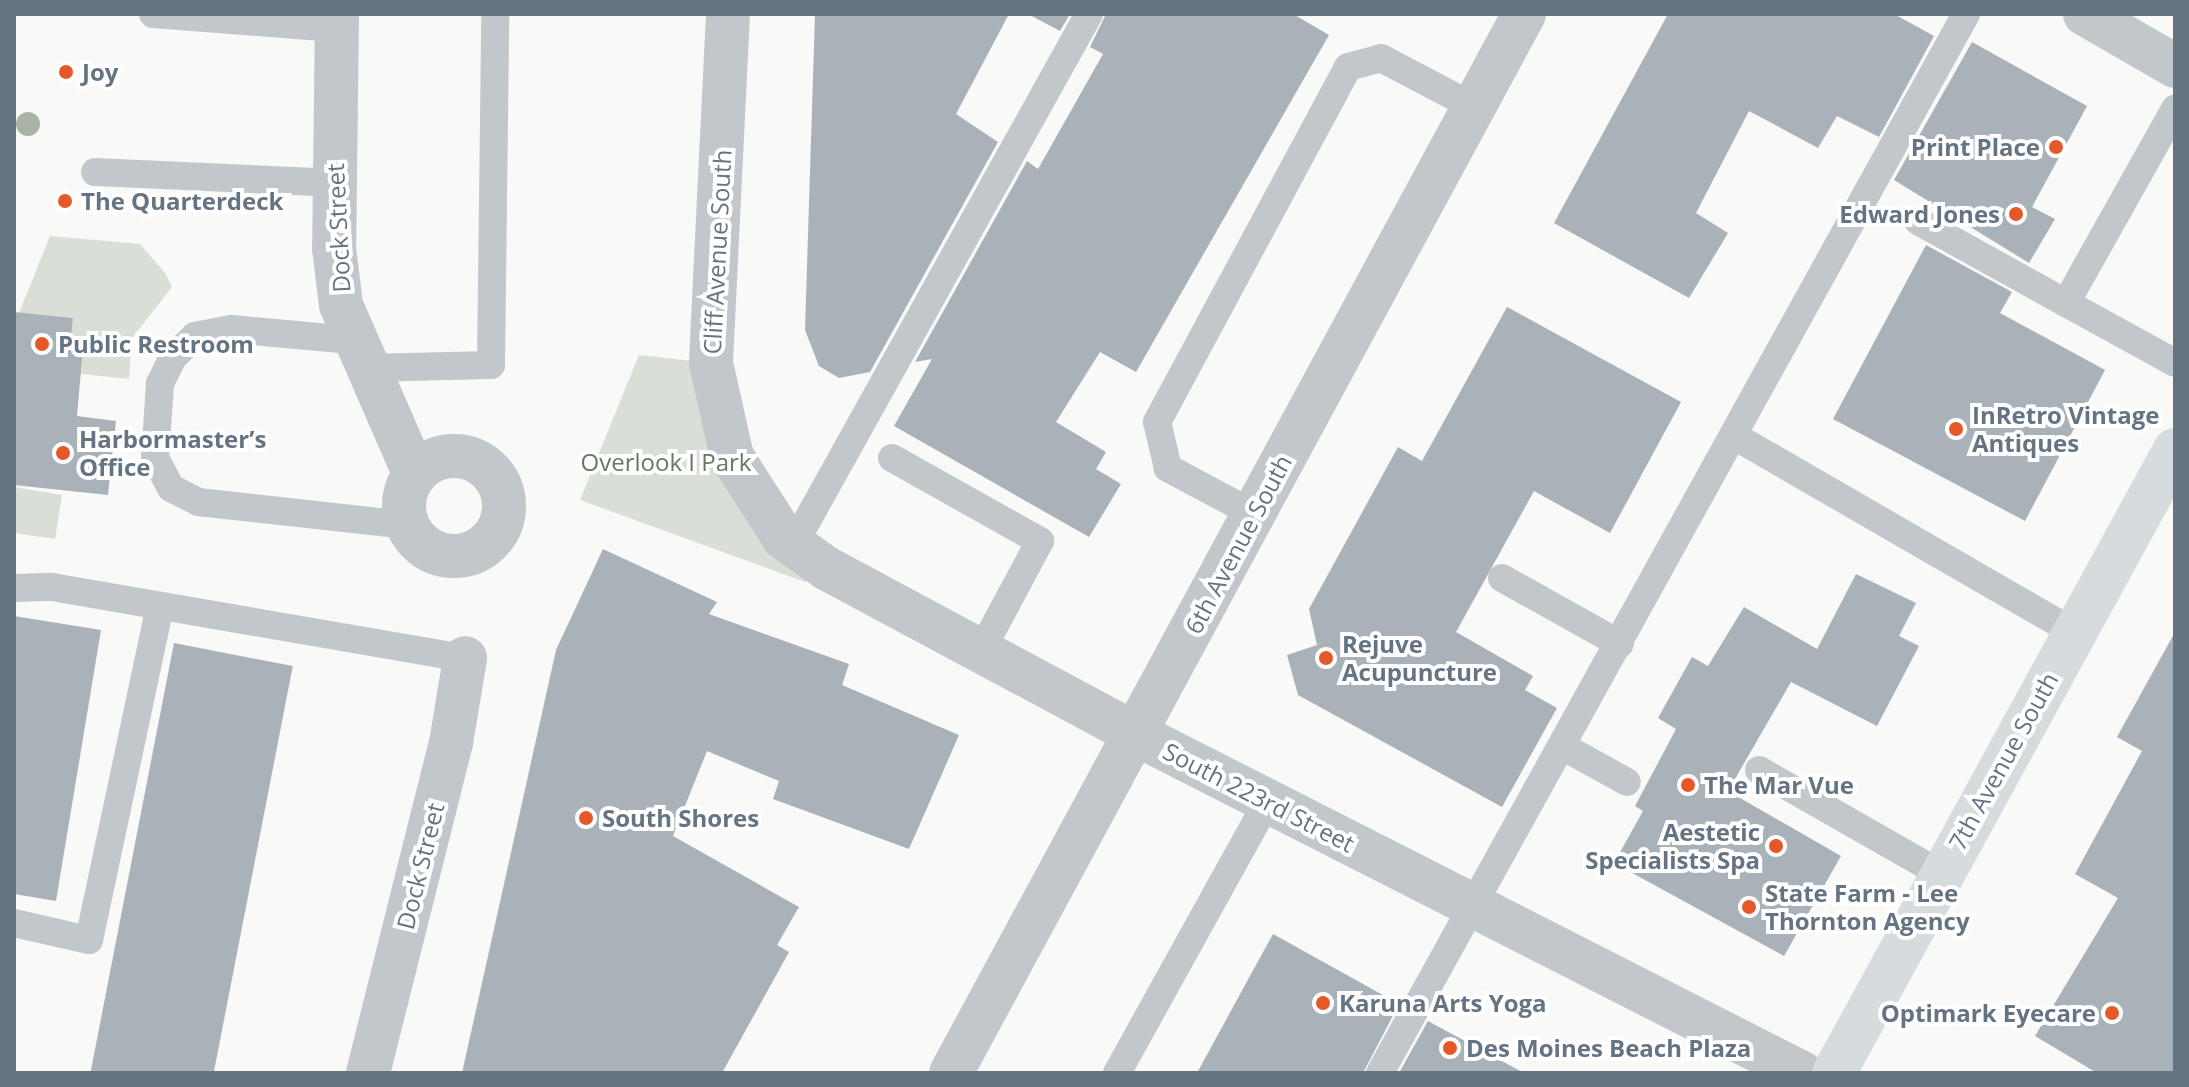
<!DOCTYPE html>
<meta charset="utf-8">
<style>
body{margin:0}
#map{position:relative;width:2189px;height:1087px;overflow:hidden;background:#f9f9f7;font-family:"Open Sans",sans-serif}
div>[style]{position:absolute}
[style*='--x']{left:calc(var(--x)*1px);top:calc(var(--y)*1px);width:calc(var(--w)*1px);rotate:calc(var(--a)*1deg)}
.green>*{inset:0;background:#d9ded6}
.building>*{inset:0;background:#a9b2b8;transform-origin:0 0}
.lane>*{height:28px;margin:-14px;padding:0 14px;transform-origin:14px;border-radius:14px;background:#c2c7cb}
.street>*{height:44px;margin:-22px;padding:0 22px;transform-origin:22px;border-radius:22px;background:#c2c7cb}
.street>.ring{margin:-22px;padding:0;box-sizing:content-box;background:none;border:44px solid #c2c7cb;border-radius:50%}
.secondary>*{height:44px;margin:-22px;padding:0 22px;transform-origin:22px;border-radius:22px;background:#d6dbde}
.trees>*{width:24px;height:24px;margin:-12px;border-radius:50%;background:#a8b3a6}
.dots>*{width:22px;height:22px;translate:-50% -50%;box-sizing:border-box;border:4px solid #fff;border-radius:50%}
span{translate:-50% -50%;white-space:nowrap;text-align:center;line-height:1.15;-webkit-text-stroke:8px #fff;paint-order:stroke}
.poi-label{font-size:24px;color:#647482;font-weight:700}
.left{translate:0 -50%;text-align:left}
.right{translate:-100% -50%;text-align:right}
.street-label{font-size:24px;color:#647482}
.park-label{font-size:24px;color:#667a63}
.frame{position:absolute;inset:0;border:16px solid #647482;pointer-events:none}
</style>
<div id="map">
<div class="green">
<div style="clip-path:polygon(50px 236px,140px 244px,165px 273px,172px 287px,132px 338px,129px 379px,81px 374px,83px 349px,70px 347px,73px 318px,19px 313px)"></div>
<div style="clip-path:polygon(639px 355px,711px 363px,721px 418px,826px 568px,805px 582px,580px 500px)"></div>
<div style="clip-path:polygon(14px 487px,62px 495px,55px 539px,14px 533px)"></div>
</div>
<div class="building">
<div style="clip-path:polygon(815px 14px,1009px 14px,956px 114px,998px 142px,870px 372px,839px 378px,819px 366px,805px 330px)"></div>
<div style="clip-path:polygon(1028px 14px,1070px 14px,1060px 31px)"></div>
<div style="clip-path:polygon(1106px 14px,1293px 14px,1329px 35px,1136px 372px,1100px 352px,1056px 422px,1106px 452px,1096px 469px,1121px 484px,1089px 537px,894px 426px,932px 359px,915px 362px,1027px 161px,1038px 169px,1103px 54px,1090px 47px)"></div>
<div style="clip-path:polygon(1668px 14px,1894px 14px,1934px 36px,1879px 137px,1837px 116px,1818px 148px,1749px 111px,1696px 213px,1728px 233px,1689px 298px,1554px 223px)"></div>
<div style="clip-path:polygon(1972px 42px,2087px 106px,2032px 207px,2055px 219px,2029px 263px,1894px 180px)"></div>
<div style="clip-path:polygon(1926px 245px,2012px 292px,2000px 313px,2105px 370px,2025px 521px,1833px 419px)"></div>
<div style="clip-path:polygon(1507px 307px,1681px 402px,1610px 533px,1534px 491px,1456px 632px,1533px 676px,1525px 690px,1557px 708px,1502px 807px,1298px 695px,1287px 655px,1317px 645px,1309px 609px,1398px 447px,1422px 461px)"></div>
<div style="clip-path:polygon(14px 312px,73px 318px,70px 347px,83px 348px,77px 416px,116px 421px,108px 495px,14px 485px)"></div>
<div style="clip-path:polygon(603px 549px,717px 602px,709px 614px,849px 664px,842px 685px,959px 735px,909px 849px,773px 799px,779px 781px,707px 751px,673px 836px,799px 907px,777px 945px,789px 952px,722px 1073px,462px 1073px,556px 650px)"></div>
<div style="clip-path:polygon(1856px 574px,1916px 603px,1899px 636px,1919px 646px,1877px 726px,1791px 682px,1728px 791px,1841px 856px,1784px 956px,1614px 863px,1643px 811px,1635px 806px,1676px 729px,1658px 718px,1692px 657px,1708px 666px,1744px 607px,1817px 649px)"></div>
<div style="clip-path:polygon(14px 616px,101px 630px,56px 901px,14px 894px)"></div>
<div style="clip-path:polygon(2175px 632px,2175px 1073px,2097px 1073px,2035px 1036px,2118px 898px,2075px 874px,2142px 751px,2117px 737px)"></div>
<div style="left:174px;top:643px;width:121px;height:438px;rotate:11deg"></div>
<div style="clip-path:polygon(1273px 934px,1399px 1004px,1363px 1073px,1197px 1073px)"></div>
<div style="clip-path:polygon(1428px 1021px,1524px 1073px,1399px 1073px)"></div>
</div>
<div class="lane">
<div style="--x:153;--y:14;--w:185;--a:4.4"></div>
<div style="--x:95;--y:172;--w:238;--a:2.6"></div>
<div style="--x:1918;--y:221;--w:169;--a:29"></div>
<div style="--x:2066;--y:303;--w:223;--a:-60.7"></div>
<div style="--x:2066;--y:303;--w:124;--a:28.8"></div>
<div style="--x:352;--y:340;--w:121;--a:-174.8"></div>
<div style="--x:231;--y:329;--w:37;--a:169"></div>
<div style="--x:195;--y:336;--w:30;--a:136"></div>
<div style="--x:173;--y:357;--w:30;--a:116"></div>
<div style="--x:160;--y:384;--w:74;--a:93.9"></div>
<div style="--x:155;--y:458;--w:34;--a:62"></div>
<div style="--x:171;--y:488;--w:30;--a:27"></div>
<div style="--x:198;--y:502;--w:211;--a:6.3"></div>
<div style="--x:364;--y:368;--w:127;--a:-1.4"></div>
<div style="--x:491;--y:365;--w:351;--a:-89.3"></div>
<div style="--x:1736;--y:437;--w:390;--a:30"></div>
<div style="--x:892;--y:458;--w:170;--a:29.3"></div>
<div style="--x:1040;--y:541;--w:125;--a:118.2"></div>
<div style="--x:1254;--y:514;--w:98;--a:-151.9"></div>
<div style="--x:1168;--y:468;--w:47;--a:-103.4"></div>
<div style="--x:1157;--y:422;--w:403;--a:-61.7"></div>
<div style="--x:1348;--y:67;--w:34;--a:-15"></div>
<div style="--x:1381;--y:58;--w:105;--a:27.8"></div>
<div style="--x:793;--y:546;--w:609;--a:-60.91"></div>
<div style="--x:1502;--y:578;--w:135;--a:29.2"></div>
<div style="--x:14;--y:588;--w:38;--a:-2"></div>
<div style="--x:52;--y:587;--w:419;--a:9.8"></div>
<div style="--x:1562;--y:746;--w:74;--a:29"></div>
<div style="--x:1759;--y:770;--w:210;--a:29.7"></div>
<div style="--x:14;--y:923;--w:77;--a:12.8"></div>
<div style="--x:89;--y:940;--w:341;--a:-78"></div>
<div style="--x:1117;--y:1073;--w:311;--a:-61"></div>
<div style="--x:1380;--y:1073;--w:1210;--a:-61.04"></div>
</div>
<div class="street">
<div style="--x:337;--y:14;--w:234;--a:90.7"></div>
<div style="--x:334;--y:248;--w:57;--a:83"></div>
<div style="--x:341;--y:305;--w:185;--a:66.5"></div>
<div style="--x:728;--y:14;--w:349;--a:92.8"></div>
<div style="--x:711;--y:363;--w:96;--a:77.4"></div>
<div style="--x:732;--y:457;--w:96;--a:57.3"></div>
<div style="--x:784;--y:538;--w:52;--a:35.5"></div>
<div style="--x:826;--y:568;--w:352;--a:28.2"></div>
<div style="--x:1136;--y:734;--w:747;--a:26.98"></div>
<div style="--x:2085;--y:14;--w:104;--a:30"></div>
<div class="ring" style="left:404px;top:456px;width:56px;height:56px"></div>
<div style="--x:368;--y:1073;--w:340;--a:-75.9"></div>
<div style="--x:451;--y:743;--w:86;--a:-80.6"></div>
<div style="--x:951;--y:1073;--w:1204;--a:-61.58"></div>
</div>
<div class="secondary">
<div style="--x:1834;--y:1073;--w:710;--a:-61.31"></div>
</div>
<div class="trees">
<div style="left:28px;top:124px"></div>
</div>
<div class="dots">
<div style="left:66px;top:72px;background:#e75829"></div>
<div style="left:2056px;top:147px;background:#e75829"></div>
<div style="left:65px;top:201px;background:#e75829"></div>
<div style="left:2016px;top:214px;background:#e75829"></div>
<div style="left:42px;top:344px;background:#e75829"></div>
<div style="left:1956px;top:429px;background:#e75829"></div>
<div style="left:63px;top:453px;background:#e75829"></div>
<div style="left:1326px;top:658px;background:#e75829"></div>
<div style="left:1688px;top:785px;background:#e75829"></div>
<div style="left:586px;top:818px;background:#e75829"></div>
<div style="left:1776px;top:846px;background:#e75829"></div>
<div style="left:1749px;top:907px;background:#e75829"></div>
<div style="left:1323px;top:1003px;background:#e75829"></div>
<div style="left:2112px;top:1013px;background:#e75829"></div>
<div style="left:1450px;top:1048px;background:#e75829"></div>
</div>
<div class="poi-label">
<span class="left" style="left:82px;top:72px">Joy</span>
<span class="right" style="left:2040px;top:147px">Print Place</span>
<span class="left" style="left:81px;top:201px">The Quarterdeck</span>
<span class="right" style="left:2000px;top:214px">Edward Jones</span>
<span class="left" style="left:58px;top:344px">Public Restroom</span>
<span class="left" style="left:1972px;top:429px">InRetro Vintage<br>Antiques</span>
<span class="left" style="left:79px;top:453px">Harbormaster’s<br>Office</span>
<span class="left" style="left:1342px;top:658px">Rejuve<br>Acupuncture</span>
<span class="left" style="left:1704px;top:785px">The Mar Vue</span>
<span class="left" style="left:602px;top:818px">South Shores</span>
<span class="right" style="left:1760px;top:846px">Aestetic<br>Specialists Spa</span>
<span class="left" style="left:1765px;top:907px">State Farm - Lee<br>Thornton Agency</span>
<span class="left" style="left:1339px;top:1003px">Karuna Arts Yoga</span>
<span class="right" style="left:2096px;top:1013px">Optimark Eyecare</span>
<span class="left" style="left:1466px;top:1048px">Des Moines Beach Plaza</span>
</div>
<div class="street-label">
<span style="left:338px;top:228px;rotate:-93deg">Dock Street</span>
<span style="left:717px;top:252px;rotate:-87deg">Cliff Avenue South</span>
<span style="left:1238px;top:544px;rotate:-62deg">6th Avenue South</span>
<span style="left:2003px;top:761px;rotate:-61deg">7th Avenue South</span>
<span style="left:1259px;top:797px;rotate:27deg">South 223rd Street</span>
<span style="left:420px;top:866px;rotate:-76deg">Dock Street</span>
</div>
<div class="park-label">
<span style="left:666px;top:462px">Overlook I Park</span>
</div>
<div class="frame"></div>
</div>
